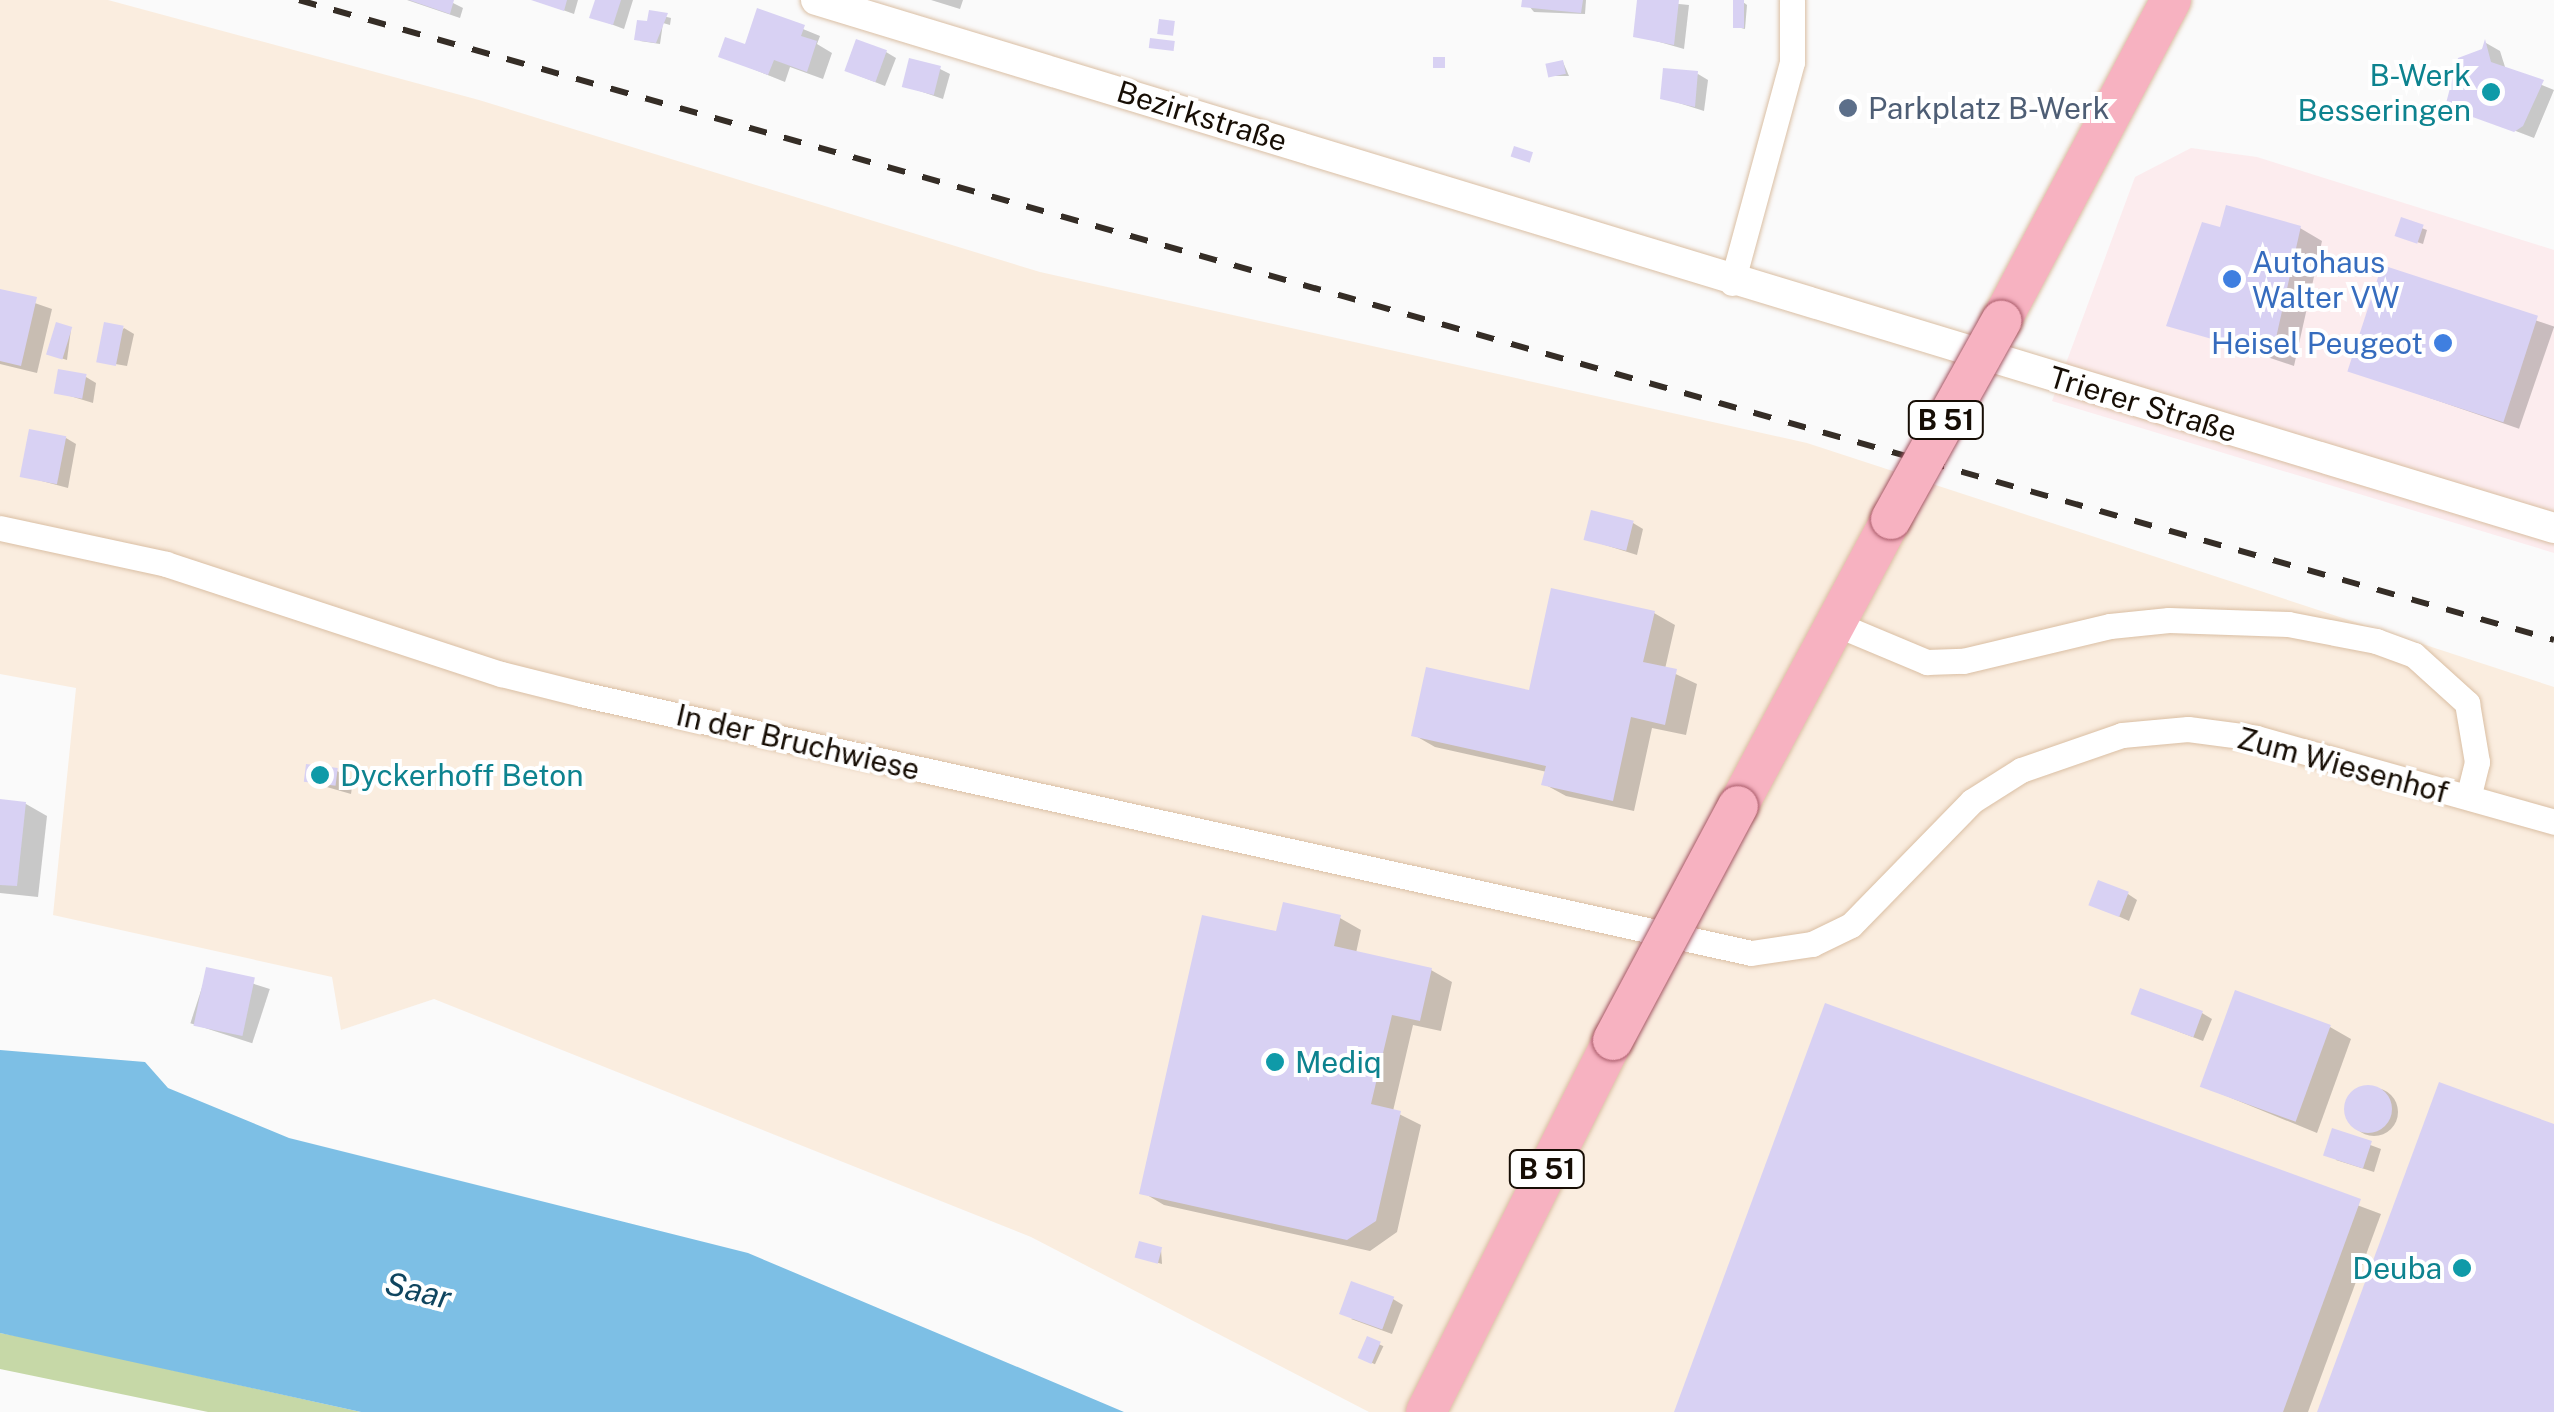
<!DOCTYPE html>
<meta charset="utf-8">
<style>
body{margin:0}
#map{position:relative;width:2554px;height:1412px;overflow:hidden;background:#fafafa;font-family:"Public Sans",sans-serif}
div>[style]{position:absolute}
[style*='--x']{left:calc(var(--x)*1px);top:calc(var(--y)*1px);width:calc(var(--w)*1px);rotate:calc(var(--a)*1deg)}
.commercial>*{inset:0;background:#fcecee}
.built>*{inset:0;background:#faeddf}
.green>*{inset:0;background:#c6d8a7}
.water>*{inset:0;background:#7dbfe5}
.shadow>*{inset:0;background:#0003;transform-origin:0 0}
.round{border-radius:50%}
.building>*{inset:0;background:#d8d1f3;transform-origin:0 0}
.roads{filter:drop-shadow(0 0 2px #dabfa4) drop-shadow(0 0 2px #dabfa4)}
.minor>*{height:25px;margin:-12.5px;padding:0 12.5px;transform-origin:12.5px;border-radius:12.5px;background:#fff}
.tertiary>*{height:30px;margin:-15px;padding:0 15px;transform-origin:15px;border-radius:15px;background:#fff}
.primary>*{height:40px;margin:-20px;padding:0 20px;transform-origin:20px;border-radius:20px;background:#f7b2c1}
.rail>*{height:6px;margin-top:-3px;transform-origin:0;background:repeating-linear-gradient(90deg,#352d26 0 18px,transparent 0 36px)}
.bridges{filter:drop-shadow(0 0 2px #a55765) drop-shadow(0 0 2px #a55765)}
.primary-bridge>*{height:40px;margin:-20px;padding:0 20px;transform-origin:20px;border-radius:20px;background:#f7b2c1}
.dots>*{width:28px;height:28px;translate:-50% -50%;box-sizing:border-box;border:5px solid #fff;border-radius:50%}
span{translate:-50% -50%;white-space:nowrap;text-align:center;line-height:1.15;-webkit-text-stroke:8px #fff;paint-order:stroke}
.shield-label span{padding:2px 8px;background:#fff;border:2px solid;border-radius:8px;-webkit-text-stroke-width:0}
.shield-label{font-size:28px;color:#170e05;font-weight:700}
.culture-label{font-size:30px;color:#0d838f}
.right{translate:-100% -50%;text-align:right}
.left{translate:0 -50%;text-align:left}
.service-label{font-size:30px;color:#4e5e75}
.street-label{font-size:30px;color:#170e05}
.shop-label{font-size:30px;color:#366cbe}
.water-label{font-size:32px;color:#0f455f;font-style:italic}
</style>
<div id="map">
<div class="commercial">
<div style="clip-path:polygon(2191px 148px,2257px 157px,2554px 250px,2554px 553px,2052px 401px,2135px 177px)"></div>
</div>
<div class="built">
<div style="clip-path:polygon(0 0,108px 0,479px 100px,1040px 272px,1807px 443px,2554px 687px,2554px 1412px,1369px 1412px,1031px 1237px,434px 999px,341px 1030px,332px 977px,53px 915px,76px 688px,0 674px)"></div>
</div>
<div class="green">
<div style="clip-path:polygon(0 1333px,33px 1339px,361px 1412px,208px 1412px,0 1369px)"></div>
</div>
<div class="water">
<div style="clip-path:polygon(0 1050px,145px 1062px,168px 1088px,289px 1138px,748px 1253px,1124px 1412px,361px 1412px,0 1333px)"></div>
</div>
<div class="shadow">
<div style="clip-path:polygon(407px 0,447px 0,463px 8px,460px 18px)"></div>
<div style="clip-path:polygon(535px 0,578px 0,574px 14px)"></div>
<div style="clip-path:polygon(598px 0,633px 0,624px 29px,592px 17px)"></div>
<div style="clip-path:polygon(931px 0,963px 0,960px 9px)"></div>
<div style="clip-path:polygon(1524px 0,1586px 0,1585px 14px,1534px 12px)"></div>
<div style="clip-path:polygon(1639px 0,1689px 5px,1684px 49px,1635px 35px)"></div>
<div style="clip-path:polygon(1743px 2px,1747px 5px,1745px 29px,1733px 26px)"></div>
<div style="clip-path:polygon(759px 11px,820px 36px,817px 44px,832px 53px,823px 79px,790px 67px,785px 82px,721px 56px,746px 47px)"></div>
<div style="clip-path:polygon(651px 13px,671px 18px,670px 25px,663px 23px,660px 44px,640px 41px)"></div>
<div style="clip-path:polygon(2486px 43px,2500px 51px,2506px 70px,2554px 90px,2534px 138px,2448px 105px)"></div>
<div style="clip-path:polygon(886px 52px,896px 58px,885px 86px,857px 75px)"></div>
<div style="clip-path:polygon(1563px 62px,1569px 76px,1550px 76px)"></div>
<div style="clip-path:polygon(940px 69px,950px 74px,943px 99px,905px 86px)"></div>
<div style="clip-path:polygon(1698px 74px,1708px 80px,1704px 111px,1663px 98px)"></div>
<div style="clip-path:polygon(2402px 221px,2427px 230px,2423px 244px,2402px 237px)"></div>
<div style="clip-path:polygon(2300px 228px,2322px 241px,2294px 366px,2169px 324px,2222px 230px)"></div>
<div style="left:2384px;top:268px;width:180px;height:108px;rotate:19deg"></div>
<div style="clip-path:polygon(0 291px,52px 309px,37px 373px,0 364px)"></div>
<div style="clip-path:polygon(124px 328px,134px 334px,127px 366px,98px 361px)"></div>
<div style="clip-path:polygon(71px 329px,67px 360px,54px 356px)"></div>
<div style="clip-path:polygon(86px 377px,96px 383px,93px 403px,57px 392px)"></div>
<div style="clip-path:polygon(66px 438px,76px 444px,68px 488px,23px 476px)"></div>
<div style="clip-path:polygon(1633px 523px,1643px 529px,1637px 555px,1586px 539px)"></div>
<div style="clip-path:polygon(1654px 613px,1675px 625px,1665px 669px,1697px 684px,1686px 735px,1652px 728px,1634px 811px,1566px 796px,1544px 784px,1547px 772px,1435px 747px,1414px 735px,1530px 693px)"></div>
<div style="clip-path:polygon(337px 771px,353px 780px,351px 794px,306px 781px)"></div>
<div style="clip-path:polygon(0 801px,26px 804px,47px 816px,38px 897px,0 893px)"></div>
<div style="clip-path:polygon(2128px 894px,2137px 900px,2129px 921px,2091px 904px)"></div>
<div style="clip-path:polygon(1340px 918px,1361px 930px,1356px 953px,1431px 970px,1452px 982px,1441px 1031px,1413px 1025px,1393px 1111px,1421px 1125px,1397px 1232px,1370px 1251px,1164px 1205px,1142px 1192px,1278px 934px)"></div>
<div style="left:208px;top:969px;width:65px;height:57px;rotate:18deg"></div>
<div style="clip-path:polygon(1826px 1007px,2381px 1214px,2308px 1412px,1677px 1412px)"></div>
<div style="clip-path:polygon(2202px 1013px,2212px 1019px,2203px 1041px,2143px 1018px)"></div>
<div style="clip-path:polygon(2330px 1027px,2351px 1039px,2317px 1133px,2202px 1086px)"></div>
<div class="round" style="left:2350px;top:1088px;width:48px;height:48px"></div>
<div style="clip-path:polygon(2333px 1131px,2381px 1149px,2374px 1172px,2336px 1160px)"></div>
<div style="clip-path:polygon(1161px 1249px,1162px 1264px,1141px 1258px)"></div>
<div style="clip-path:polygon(1393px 1299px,1403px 1305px,1392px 1334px,1351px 1319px)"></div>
<div style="left:1368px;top:1339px;width:17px;height:20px;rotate:25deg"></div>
</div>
<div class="building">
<div style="clip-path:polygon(409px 0,454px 0,450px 14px)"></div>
<div style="clip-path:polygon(531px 0,567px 0,564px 11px)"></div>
<div style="clip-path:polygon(595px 0,621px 0,613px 25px,589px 18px)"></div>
<div style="clip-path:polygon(1522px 0,1583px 0,1581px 13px,1521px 7px)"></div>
<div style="clip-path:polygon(1637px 0,1679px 0,1674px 45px,1633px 37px)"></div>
<div style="left:1733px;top:0;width:11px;height:28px"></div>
<div style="clip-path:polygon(757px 8px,805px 25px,801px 36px,817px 41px,807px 72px,774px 60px,768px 75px,718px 57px,725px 37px,745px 44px)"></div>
<div style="clip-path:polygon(649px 10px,668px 13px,656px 43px,634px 40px,637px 20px,647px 21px)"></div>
<div style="left:1159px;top:19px;width:16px;height:15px;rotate:7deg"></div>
<div style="left:1150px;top:38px;width:25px;height:10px;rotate:7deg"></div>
<div style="left:856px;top:39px;width:33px;height:34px;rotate:20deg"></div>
<div style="clip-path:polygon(2485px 39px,2491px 62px,2544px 80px,2523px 126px,2514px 132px,2445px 107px,2458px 58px,2482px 49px)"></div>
<div style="left:1433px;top:57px;width:12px;height:11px"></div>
<div style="left:909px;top:58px;width:33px;height:30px;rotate:14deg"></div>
<div style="left:1563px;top:60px;width:14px;height:18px;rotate:78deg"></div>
<div style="clip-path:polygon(1663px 68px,1698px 71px,1695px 107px,1660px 99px)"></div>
<div style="left:1514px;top:146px;width:20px;height:11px;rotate:18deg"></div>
<div style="clip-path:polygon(2226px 205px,2301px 226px,2272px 356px,2166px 326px,2202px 222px,2220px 227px)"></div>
<div style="left:2401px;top:217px;width:24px;height:20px;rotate:19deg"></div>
<div style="left:2382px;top:265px;width:164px;height:112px;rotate:18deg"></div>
<div style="clip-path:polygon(0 289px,37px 297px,21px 366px,0 361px)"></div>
<div style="left:56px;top:322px;width:17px;height:34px;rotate:17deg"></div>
<div style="left:104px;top:322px;width:20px;height:41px;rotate:11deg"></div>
<div style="left:58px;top:369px;width:29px;height:25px;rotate:10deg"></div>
<div style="left:29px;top:429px;width:38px;height:49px;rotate:11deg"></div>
<div style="left:1591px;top:510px;width:44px;height:31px;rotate:14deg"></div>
<div style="clip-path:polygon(1551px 588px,1655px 611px,1643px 662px,1677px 669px,1665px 725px,1631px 717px,1613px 801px,1541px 785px,1546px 766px,1411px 736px,1426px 667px,1529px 690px)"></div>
<div style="left:306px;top:764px;width:32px;height:18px;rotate:7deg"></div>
<div style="clip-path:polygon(0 799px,26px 802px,17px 886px,0 885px)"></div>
<div style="left:2098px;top:880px;width:33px;height:27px;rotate:21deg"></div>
<div style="clip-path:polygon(1283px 902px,1341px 915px,1334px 946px,1432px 968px,1420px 1021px,1392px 1015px,1371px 1104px,1401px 1111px,1376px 1221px,1347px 1240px,1139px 1194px,1202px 915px,1276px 931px)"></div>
<div style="left:206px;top:967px;width:50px;height:60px;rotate:12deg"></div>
<div style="left:2140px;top:988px;width:67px;height:28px;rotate:20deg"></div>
<div style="left:2235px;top:990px;width:102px;height:103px;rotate:20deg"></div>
<div style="clip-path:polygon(1825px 1003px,2361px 1199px,2283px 1412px,1674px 1412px)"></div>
<div style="clip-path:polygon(2439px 1082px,2554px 1124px,2554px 1412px,2317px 1412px)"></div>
<div class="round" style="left:2344px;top:1085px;width:48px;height:48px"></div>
<div style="left:2332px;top:1128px;width:42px;height:29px;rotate:18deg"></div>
<div style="left:1139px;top:1241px;width:24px;height:17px;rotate:15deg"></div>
<div style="left:1351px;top:1281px;width:46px;height:35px;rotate:20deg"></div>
<div style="left:1367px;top:1336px;width:15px;height:24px;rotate:23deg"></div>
</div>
<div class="roads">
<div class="minor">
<div style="--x:1732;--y:283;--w:229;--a:-74.8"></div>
<div style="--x:1792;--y:62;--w:62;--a:-90"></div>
<div style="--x:0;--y:528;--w:170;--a:12.2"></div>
<div style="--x:166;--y:564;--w:353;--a:18.2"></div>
<div style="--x:501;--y:674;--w:82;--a:14"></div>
<div style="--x:581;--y:694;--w:1198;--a:12.48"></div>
<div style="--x:1751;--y:953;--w:62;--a:-8.4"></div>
<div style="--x:1812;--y:944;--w:43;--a:-26"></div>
<div style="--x:1851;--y:925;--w:173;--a:-45.7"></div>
<div style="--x:1972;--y:801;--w:58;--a:-32.3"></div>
<div style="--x:2021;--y:770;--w:107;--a:-19.1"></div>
<div style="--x:2122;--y:735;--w:66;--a:-5.2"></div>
<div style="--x:2188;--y:729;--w:69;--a:7.5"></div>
<div style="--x:2256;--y:738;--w:310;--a:15.7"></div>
<div style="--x:1836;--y:624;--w:99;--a:22.7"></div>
<div style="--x:1927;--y:662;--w:36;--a:-2"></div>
<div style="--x:1963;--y:661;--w:151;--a:-13.4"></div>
<div style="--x:2110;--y:626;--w:59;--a:-5.8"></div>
<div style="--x:2169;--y:620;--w:119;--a:1.9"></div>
<div style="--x:2288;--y:624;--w:90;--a:10.9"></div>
<div style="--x:2376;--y:641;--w:40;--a:20.2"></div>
<div style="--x:2414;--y:655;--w:72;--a:42.2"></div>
<div style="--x:2467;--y:703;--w:60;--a:80.4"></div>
<div style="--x:2477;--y:762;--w:36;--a:104"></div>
</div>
<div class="tertiary">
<div style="--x:816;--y:0;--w:1816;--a:16.9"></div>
</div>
<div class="primary">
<div style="--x:2001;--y:321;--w:363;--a:-62.1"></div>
<div style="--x:1738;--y:806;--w:325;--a:-61.9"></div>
<div style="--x:1426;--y:1412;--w:416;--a:-63.3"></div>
</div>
</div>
<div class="rail">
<div style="--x:299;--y:0;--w:2344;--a:15.84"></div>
</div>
<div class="bridges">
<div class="primary-bridge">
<div style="--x:1891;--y:519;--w:227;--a:-60.9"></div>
<div style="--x:1613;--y:1040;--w:265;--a:-61.9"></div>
</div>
</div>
<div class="dots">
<div style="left:2491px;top:92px;background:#0f9aa8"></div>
<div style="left:1848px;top:108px;background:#5c6f8a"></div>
<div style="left:2232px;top:279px;background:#3f7fe0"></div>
<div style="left:2443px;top:343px;background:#3f7fe0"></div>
<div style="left:320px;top:775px;background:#0f9aa8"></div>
<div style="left:1275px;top:1062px;background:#0f9aa8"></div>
<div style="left:2462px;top:1268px;background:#0f9aa8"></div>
</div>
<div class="shield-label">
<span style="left:1946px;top:420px">B 51</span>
<span style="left:1547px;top:1169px">B 51</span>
</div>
<div class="culture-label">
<span class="right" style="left:2471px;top:92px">B-Werk<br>Besseringen</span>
<span class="left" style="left:340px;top:775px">Dyckerhoff Beton</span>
<span class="left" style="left:1295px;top:1062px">Mediq</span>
<span class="right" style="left:2442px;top:1268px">Deuba</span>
</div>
<div class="service-label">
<span class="left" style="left:1868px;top:108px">Parkplatz B-Werk</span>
</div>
<div class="street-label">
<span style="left:1202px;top:116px;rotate:17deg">Bezirkstraße</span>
<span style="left:2143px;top:404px;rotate:17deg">Trierer Straße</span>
<span style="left:798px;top:742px;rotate:13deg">In der Bruchwiese</span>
<span style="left:2343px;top:765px;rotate:15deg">Zum Wiesenhof</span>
</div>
<div class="shop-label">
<span class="left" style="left:2252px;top:279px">Autohaus<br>Walter VW</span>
<span class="right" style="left:2423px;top:343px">Heisel Peugeot</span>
</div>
<div class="water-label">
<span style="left:418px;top:1291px;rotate:14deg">Saar</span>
</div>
</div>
